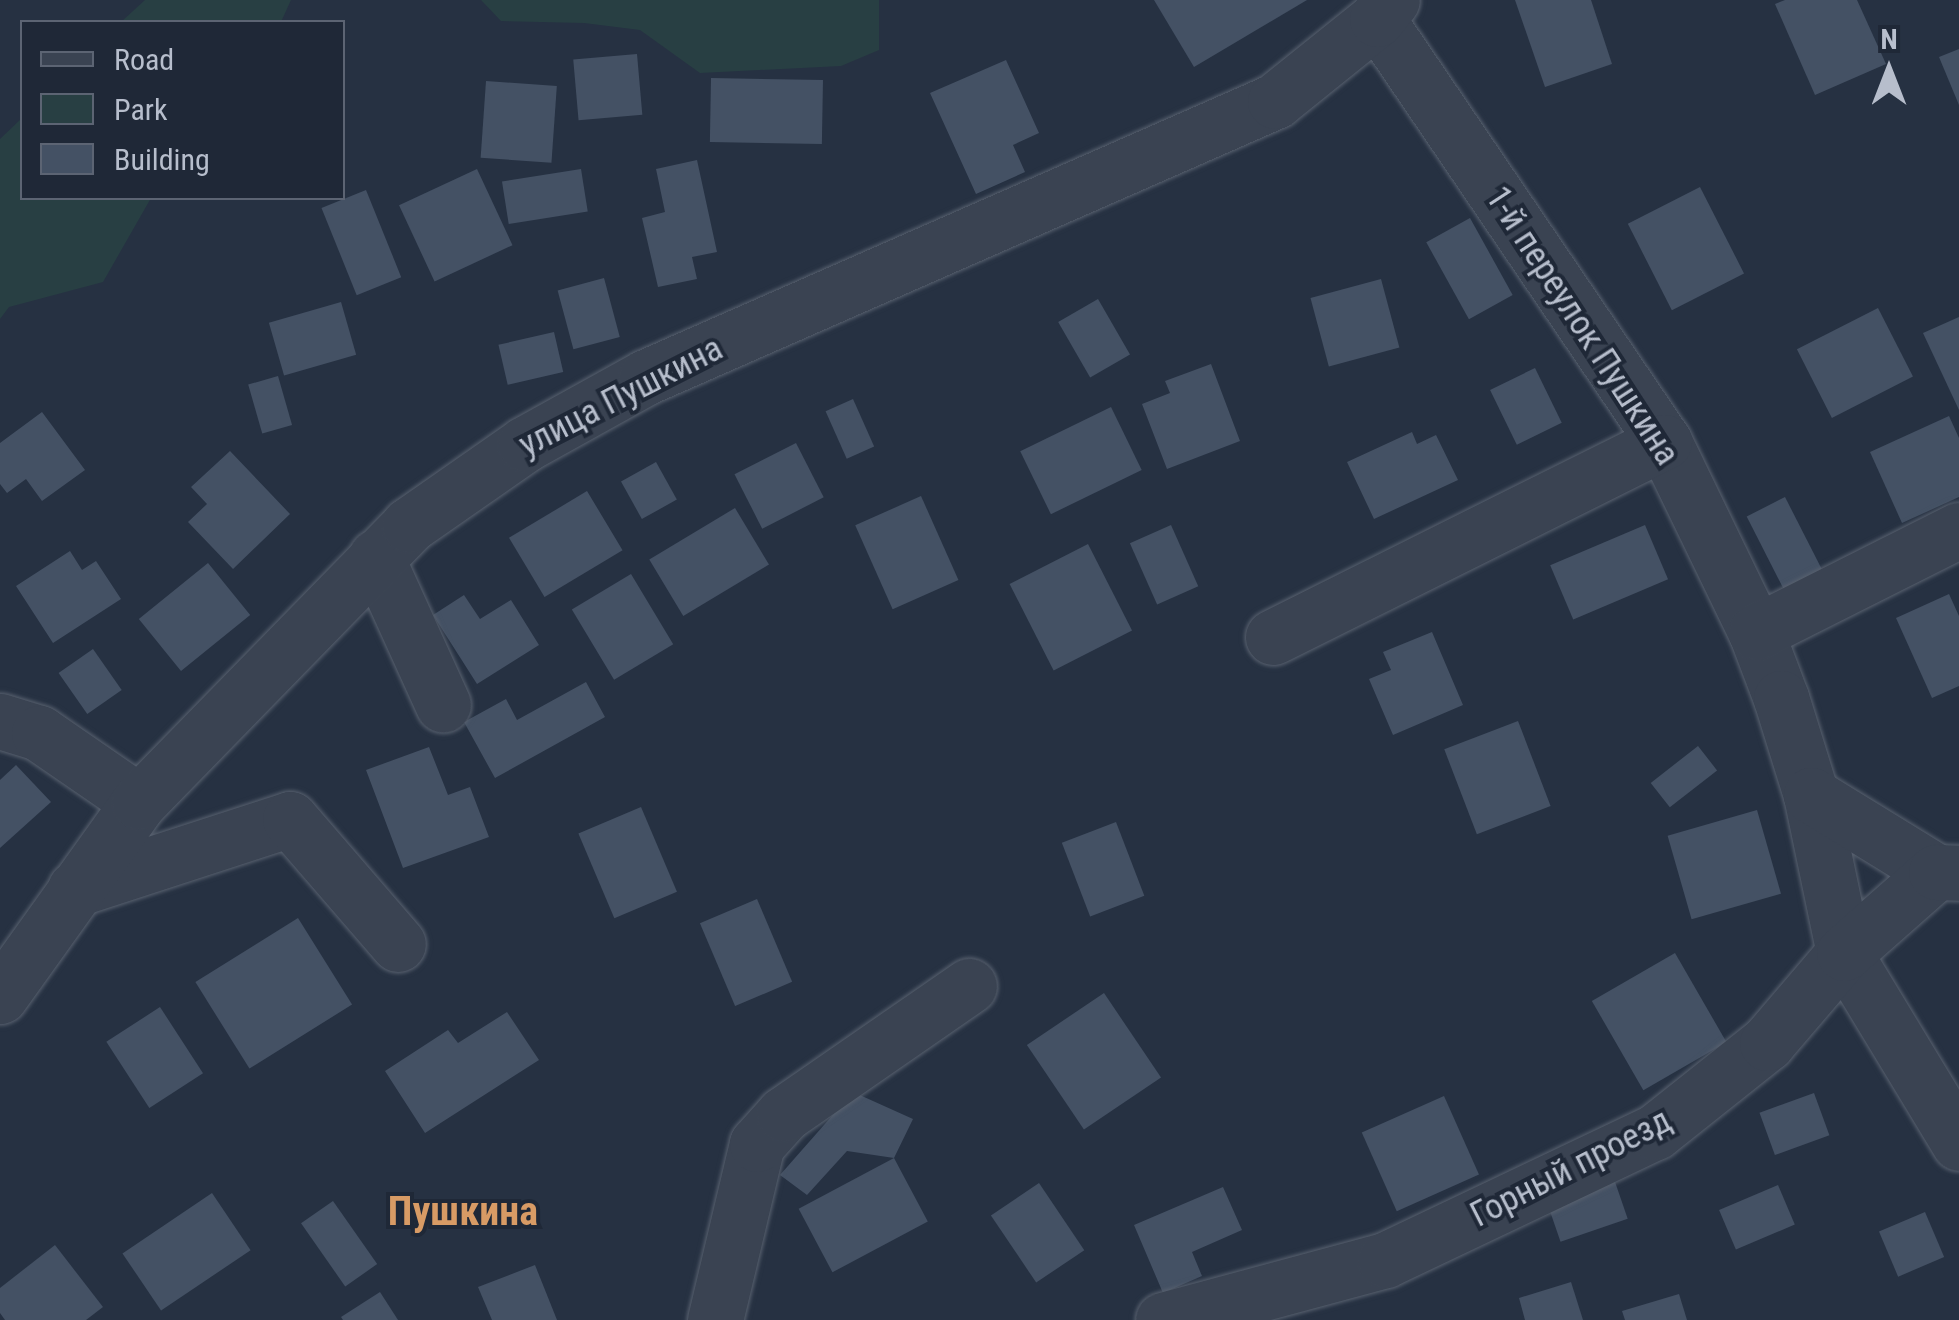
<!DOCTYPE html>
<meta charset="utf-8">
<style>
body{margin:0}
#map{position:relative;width:1959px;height:1320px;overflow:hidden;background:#263142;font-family:"Roboto Condensed",sans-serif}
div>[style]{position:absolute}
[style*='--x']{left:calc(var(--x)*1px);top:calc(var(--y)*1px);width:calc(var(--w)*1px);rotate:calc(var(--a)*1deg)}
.green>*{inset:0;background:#283f43}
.building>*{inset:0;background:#445164;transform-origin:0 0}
.roads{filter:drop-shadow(0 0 2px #58616f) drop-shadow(0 0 2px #58616f)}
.minor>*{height:55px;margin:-27.5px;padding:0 27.5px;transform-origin:27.5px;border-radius:27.5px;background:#3a4352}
span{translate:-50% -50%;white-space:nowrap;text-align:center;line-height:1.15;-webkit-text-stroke:8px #1f2837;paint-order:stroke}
.street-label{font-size:35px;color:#b7becc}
.quarter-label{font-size:40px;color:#d89b65;font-weight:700}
.legend{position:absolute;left:20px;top:20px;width:325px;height:180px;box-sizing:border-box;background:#1f2837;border:2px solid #5c6473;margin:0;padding:12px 18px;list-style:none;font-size:30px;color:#b7becc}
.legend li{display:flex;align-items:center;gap:20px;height:50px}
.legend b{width:50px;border:2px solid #5c6473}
.north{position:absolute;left:1839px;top:20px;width:100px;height:100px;-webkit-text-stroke:8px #1f2837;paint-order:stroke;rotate:0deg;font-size:28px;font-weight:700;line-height:40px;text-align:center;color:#b7becc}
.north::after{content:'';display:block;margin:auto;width:35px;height:45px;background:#b7becc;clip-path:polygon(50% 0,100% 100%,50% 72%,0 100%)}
</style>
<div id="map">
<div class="green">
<div style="clip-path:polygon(145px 0,291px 0,281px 22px,121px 22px)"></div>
<div style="clip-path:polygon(481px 0,879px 0,879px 50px,841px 66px,700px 73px,640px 30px,584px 23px,501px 21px)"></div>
<div style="clip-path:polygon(22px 118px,22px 198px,151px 198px,103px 282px,9px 307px,0 319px,0 139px)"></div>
</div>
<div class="building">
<div style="clip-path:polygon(1154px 0,1307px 0,1194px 67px)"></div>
<div style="clip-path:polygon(1515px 0,1591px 0,1612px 64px,1545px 87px)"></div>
<div style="clip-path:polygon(1785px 0,1857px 0,1886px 64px,1815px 95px,1775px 4px)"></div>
<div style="clip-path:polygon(1959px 49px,1959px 105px,1939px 57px)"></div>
<div style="left:637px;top:54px;width:61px;height:64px;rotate:85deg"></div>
<div style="clip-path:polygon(1006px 60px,1039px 133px,1013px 145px,1025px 172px,976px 194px,930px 93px)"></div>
<div style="left:711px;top:78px;width:112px;height:64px;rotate:1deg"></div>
<div style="left:486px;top:81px;width:71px;height:77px;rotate:4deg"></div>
<div style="clip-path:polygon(697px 160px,717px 252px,692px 257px,697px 279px,658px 287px,642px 218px,665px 212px,656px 169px)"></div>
<div style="left:477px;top:169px;width:84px;height:86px;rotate:65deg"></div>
<div style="left:581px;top:169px;width:43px;height:80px;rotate:81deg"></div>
<div style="left:1700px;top:187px;width:97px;height:81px;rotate:63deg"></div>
<div style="left:366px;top:190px;width:94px;height:48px;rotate:68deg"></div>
<div style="left:1470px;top:218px;width:88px;height:50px;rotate:61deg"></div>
<div style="left:604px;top:278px;width:61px;height:48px;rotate:75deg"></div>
<div style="left:1381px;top:279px;width:71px;height:73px;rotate:75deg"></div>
<div style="left:1098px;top:299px;width:64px;height:46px;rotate:60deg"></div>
<div style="left:341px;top:302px;width:55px;height:75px;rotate:74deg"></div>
<div style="left:1878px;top:308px;width:77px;height:91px;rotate:63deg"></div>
<div style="clip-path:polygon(1959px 317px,1959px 410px,1923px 333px)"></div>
<div style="left:554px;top:332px;width:41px;height:57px;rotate:77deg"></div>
<div style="clip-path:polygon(1211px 364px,1240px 441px,1167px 469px,1142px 404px,1170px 393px,1165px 381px)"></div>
<div style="left:1535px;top:368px;width:61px;height:50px;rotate:64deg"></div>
<div style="left:278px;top:376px;width:51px;height:31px;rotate:74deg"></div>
<div style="left:853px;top:399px;width:52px;height:30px;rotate:66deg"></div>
<div style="left:1111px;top:407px;width:70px;height:101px;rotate:64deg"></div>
<div style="clip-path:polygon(42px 412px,85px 470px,42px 501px,26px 479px,7px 493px,0 484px,0 443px)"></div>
<div style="clip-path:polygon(1949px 416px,1959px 438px,1959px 497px,1902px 523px,1870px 452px)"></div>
<div style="clip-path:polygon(1412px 432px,1417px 444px,1436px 435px,1458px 480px,1374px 519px,1347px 462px)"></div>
<div style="left:796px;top:443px;width:61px;height:69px;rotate:63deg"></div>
<div style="clip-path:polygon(230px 451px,290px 514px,233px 569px,188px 522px,207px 504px,191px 487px)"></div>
<div style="left:656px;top:462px;width:43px;height:40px;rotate:61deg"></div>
<div style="left:587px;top:491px;width:69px;height:91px;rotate:59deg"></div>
<div style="left:921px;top:496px;width:92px;height:72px;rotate:66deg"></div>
<div style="left:1785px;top:497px;width:87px;height:43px;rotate:63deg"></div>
<div style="left:735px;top:508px;width:66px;height:100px;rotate:59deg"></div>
<div style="left:1171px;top:525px;width:67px;height:45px;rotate:66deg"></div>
<div style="left:1645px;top:525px;width:59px;height:103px;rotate:67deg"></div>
<div style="left:1088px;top:544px;width:97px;height:88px;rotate:63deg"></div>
<div style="clip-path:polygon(70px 551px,82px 570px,96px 561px,121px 599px,53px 643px,16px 586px)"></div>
<div style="left:208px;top:563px;width:67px;height:89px;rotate:51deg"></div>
<div style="left:631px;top:574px;width:82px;height:69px;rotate:59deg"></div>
<div style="clip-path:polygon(1949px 594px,1959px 616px,1959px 686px,1932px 698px,1896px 618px)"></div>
<div style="clip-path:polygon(464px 595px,480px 619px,511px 600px,539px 645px,477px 684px,433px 615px)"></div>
<div style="clip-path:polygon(1432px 632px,1463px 705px,1393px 735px,1369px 679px,1391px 670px,1383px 652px)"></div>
<div style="left:93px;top:649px;width:50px;height:42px;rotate:55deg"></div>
<div style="clip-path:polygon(586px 682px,605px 717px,495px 778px,464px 722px,506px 699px,517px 720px)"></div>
<div style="left:1518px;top:721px;width:91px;height:79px;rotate:69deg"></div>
<div style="left:1698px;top:746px;width:31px;height:60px;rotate:52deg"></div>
<div style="clip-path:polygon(429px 747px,448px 795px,470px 787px,489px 837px,403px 868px,366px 770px)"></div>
<div style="clip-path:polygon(16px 765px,51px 802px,0 848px,0 780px)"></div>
<div style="left:641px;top:807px;width:92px;height:68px;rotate:67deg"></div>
<div style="left:1757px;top:810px;width:87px;height:93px;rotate:74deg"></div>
<div style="left:1116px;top:822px;width:79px;height:58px;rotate:69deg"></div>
<div style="left:757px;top:899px;width:90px;height:62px;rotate:67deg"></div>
<div style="left:298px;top:918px;width:102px;height:121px;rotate:58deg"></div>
<div style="left:1675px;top:953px;width:103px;height:96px;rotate:60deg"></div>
<div style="left:1104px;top:993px;width:102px;height:93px;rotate:56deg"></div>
<div style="left:160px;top:1007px;width:79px;height:64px;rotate:57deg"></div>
<div style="clip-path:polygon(507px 1012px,539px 1060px,425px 1133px,385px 1071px,448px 1030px,458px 1043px)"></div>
<div style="clip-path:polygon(853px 1092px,913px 1119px,894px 1158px,847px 1151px,807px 1195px,780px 1175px)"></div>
<div style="left:1814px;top:1093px;width:45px;height:58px;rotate:70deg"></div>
<div style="left:1444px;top:1096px;width:86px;height:90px;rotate:66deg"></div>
<div style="left:894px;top:1158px;width:72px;height:108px;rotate:62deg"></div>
<div style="left:1614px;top:1179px;width:42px;height:71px;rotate:71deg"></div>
<div style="left:1039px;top:1183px;width:81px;height:58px;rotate:56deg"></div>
<div style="left:1778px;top:1185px;width:43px;height:64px;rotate:67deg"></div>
<div style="clip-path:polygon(1223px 1187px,1242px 1230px,1192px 1252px,1202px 1276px,1163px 1293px,1134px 1225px)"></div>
<div style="left:212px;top:1193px;width:69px;height:108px;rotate:56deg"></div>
<div style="left:333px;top:1201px;width:77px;height:39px;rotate:55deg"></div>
<div style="left:1925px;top:1212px;width:49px;height:50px;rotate:67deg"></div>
<div style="clip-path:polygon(55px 1245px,103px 1307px,86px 1320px,5px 1320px,0 1313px,0 1288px)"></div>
<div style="clip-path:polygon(535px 1265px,557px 1320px,492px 1320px,478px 1287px)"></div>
<div style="clip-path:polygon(1571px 1282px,1583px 1320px,1525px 1320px,1519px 1298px)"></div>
<div style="clip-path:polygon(380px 1292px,398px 1320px,343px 1320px,341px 1317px)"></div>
<div style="clip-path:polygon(1679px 1294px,1687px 1320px,1625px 1320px,1622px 1311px)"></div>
</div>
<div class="roads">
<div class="minor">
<div style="--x:1377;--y:19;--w:511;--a:55.84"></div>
<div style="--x:1664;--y:442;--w:211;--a:64.2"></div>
<div style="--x:1756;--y:632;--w:71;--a:69.3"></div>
<div style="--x:1781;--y:698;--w:102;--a:72.8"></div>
<div style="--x:1811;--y:795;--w:161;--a:78.2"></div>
<div style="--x:1844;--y:953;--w:222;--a:58.8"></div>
<div style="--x:376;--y:557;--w:162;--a:65.6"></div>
<div style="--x:1756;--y:632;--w:227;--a:-26.7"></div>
<div style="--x:1273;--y:637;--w:437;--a:-26.5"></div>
<div style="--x:0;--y:721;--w:41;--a:17.1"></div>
<div style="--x:39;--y:733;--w:121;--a:34.6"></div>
<div style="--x:1811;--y:795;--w:147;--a:31.6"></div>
<div style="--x:75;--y:889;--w:226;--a:-18"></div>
<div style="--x:290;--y:819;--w:165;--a:49.2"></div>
<div style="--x:0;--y:996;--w:239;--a:-54.4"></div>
<div style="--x:139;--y:802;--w:387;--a:-45.7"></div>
<div style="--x:409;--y:525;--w:141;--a:-34.9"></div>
<div style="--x:525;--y:444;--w:138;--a:-29"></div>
<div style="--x:646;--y:377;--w:687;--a:-23.69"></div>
<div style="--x:1275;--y:101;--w:131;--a:-38.8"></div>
<div style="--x:1377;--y:19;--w:24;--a:-52"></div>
<div style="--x:715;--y:1320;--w:181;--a:-76.6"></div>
<div style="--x:757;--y:1144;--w:40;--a:-48"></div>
<div style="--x:784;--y:1114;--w:225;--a:-34.7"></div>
<div style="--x:1163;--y:1320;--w:230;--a:-15.1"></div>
<div style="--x:1385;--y:1260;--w:299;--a:-25.4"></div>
<div style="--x:1655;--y:1132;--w:143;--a:-38.5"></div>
<div style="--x:1767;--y:1043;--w:118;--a:-49.5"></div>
<div style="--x:1844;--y:953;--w:123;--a:-41.4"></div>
<div style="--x:1936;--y:872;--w:23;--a:2"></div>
</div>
</div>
<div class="street-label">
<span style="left:1582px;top:326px;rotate:57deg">1-й переулок Пушкина</span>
<span style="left:621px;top:397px;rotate:-27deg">улица Пушкина</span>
<span style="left:1571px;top:1168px;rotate:-27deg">Горный проезд</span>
</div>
<div class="quarter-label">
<span style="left:463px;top:1212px">Пушкина</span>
</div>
<ul class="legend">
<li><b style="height:12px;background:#3a4352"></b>Road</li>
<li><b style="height:28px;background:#283f43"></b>Park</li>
<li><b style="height:28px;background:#445164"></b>Building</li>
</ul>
<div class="north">N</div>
</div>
